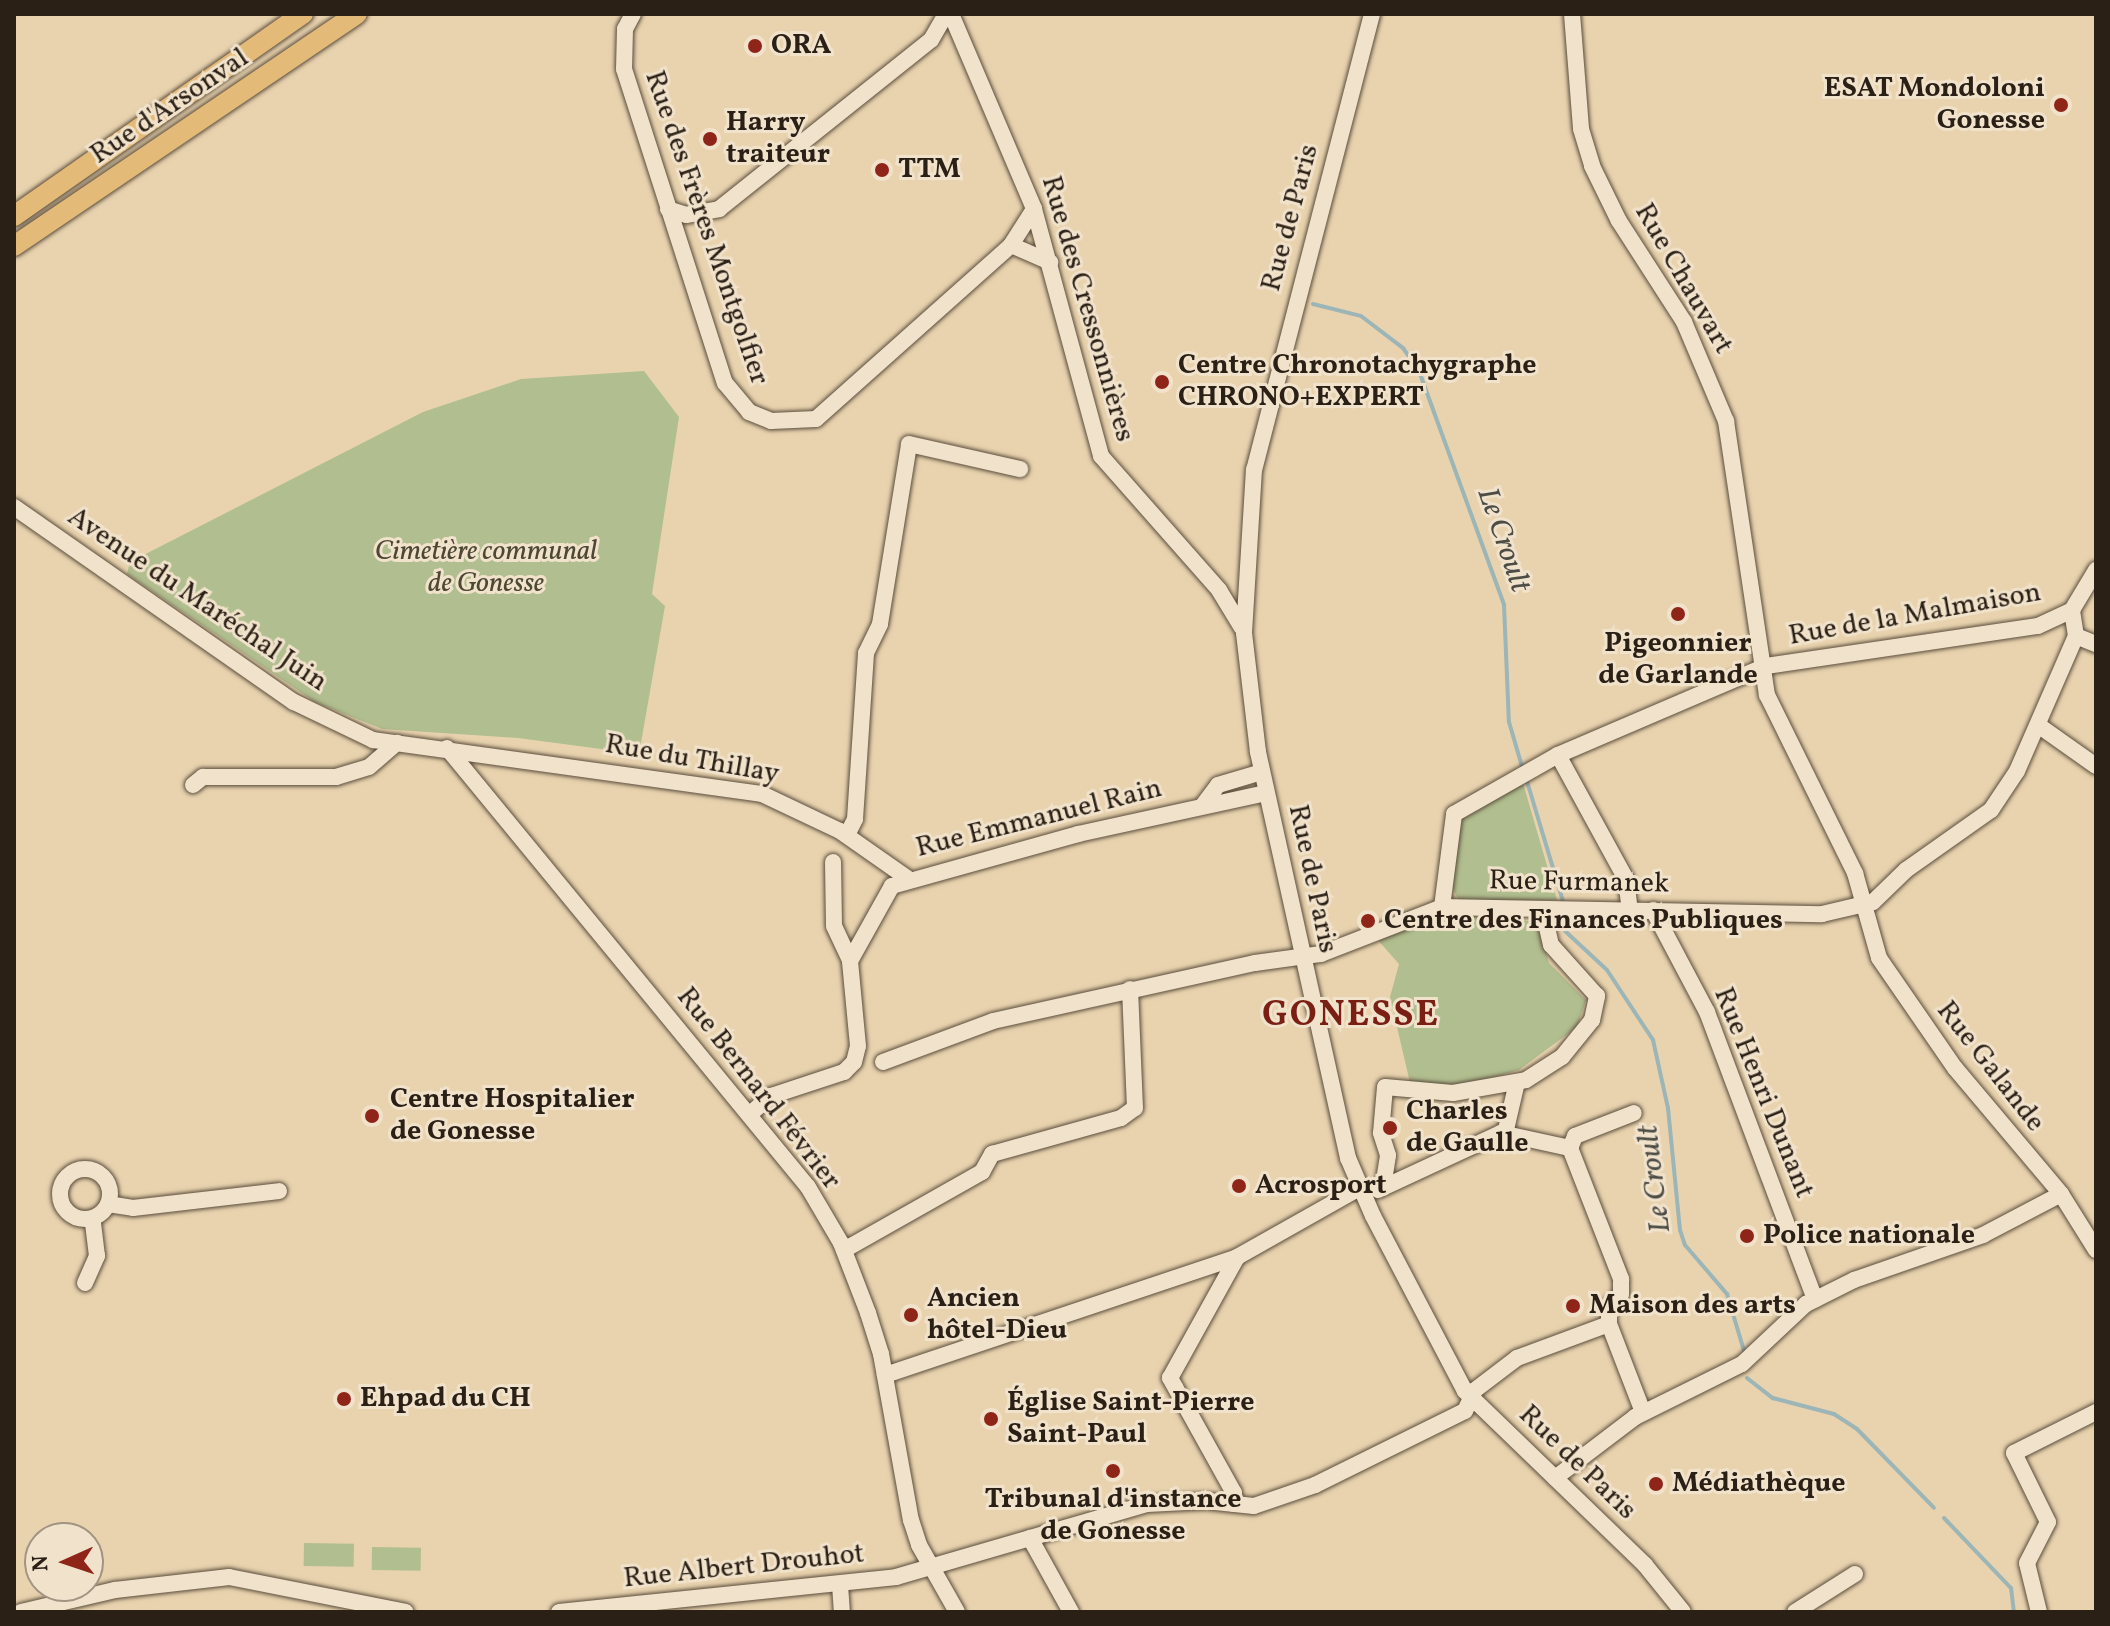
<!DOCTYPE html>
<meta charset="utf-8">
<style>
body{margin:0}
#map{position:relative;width:2110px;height:1626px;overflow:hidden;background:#e9d3af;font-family:Vollkorn,serif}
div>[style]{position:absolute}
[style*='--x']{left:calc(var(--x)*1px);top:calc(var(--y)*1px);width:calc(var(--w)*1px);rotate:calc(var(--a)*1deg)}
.green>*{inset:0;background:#b1be8f;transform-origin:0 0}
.stream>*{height:4px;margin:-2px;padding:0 2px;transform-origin:2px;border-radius:2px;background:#9cb5b6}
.roads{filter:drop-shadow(0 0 2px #5a4d3c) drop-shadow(0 0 2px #5a4d3c)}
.minor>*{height:16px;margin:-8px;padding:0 8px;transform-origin:8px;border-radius:8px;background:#f1e2cb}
.minor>.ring{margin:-8px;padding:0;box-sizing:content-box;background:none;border:16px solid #f1e2cb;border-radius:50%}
.major>*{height:20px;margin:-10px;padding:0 10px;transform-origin:10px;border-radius:10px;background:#e4ba78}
.dots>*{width:22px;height:22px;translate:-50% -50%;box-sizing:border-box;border:4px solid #f1e2cb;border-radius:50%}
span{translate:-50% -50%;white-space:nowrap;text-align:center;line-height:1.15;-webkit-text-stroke:6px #f1e2cb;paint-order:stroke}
.poi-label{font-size:28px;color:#2b2016;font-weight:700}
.left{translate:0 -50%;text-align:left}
.right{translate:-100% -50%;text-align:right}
.street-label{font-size:28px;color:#2b2016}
.park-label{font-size:28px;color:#4c4834;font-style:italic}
.water-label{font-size:30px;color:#4d4d46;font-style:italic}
.district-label{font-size:36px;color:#7a1f14;font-weight:700;letter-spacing:2px}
.frame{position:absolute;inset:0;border:16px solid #2b2016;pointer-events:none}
.north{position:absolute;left:24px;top:1522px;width:80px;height:80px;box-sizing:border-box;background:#f1e2cb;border:2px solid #a29483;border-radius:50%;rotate:267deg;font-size:22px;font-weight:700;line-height:32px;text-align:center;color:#2b2016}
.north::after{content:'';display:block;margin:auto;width:28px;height:36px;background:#8f2418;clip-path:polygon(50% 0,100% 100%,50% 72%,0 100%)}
</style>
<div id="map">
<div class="green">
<div style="clip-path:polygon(644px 371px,679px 417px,652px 594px,665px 606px,639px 754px,518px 738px,382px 729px,315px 702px,127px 574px,130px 562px,423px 412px,521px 379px)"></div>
<div style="clip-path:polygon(1523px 783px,1557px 900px,1459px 901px,1451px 885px,1462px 816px)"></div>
<div style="clip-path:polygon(1454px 914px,1537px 922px,1549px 963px,1586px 1000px,1577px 1027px,1519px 1070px,1469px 1084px,1411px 1087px,1390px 997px,1399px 964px,1376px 938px)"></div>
<div style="left:304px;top:1543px;width:50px;height:23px;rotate:1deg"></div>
<div style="left:372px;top:1547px;width:49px;height:23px;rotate:1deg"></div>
</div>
<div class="stream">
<div style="--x:1313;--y:304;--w:49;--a:14"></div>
<div style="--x:1361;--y:316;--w:53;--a:37.3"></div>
<div style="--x:1403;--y:348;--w:28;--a:55"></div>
<div style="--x:1419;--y:371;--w:249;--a:70"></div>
<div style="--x:1504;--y:605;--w:117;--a:87.6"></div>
<div style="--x:1509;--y:722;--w:50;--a:73.7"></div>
<div style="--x:1526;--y:778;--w:128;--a:73.3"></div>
<div style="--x:1563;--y:918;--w:13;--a:81"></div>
<div style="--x:1565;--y:931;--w:57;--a:42.9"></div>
<div style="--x:1607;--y:970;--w:84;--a:56.7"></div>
<div style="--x:1653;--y:1040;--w:70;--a:77.6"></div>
<div style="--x:1668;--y:1108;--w:123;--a:84.4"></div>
<div style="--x:1680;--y:1230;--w:16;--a:72"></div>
<div style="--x:1685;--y:1245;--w:65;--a:49.4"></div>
<div style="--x:1727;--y:1294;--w:63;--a:73.3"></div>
<div style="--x:1747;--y:1378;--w:33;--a:38"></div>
<div style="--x:1773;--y:1398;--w:63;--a:14.7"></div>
<div style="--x:1834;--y:1414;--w:27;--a:33"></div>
<div style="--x:1857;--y:1429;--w:110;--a:45.7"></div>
<div style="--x:1944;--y:1518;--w:97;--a:46.3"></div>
<div style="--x:2011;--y:1588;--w:24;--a:83"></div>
</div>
<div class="roads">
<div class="minor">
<div style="--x:633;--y:14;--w:17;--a:118"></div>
<div style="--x:625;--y:29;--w:40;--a:91.4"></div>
<div style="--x:624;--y:69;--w:330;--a:72.2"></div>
<div style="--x:725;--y:383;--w:38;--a:50"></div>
<div style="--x:749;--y:412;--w:24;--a:22"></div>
<div style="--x:771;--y:421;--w:45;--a:-2.5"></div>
<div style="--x:816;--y:419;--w:261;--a:-41.7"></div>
<div style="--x:1011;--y:245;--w:43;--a:23.6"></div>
<div style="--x:951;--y:14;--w:212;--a:66.9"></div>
<div style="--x:1034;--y:209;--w:256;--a:74.8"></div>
<div style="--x:1101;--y:456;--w:179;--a:48.6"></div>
<div style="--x:1219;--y:590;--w:44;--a:58.8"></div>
<div style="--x:1372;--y:14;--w:470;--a:104.5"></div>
<div style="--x:1254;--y:469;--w:164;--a:93.5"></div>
<div style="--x:1244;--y:633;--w:120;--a:83.3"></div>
<div style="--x:1258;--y:752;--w:416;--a:77.5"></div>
<div style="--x:1348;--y:1158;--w:63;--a:66.7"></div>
<div style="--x:1373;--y:1216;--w:198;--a:62.3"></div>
<div style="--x:1465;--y:1391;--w:250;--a:44"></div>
<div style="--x:1645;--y:1565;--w:60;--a:51"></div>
<div style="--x:1572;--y:14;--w:115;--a:85.5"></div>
<div style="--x:1581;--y:129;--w:39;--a:73"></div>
<div style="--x:1592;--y:166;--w:61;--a:63.9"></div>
<div style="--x:1619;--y:221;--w:120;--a:57.2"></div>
<div style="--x:1684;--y:322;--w:108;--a:67"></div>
<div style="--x:1726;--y:421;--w:277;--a:81.5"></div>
<div style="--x:1767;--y:695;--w:199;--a:63.7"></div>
<div style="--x:1855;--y:873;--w:88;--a:74.2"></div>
<div style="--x:1879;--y:958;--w:134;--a:55.4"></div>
<div style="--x:1955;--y:1068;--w:165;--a:49.9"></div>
<div style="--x:2061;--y:1194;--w:66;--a:58"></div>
<div style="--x:668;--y:209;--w:19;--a:18"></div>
<div style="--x:686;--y:215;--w:34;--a:-10"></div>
<div style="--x:719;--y:209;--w:271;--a:-38.6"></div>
<div style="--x:931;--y:40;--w:30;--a:-60"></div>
<div style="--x:1011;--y:245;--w:43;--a:-57.4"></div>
<div style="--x:14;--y:507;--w:341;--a:34.9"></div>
<div style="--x:294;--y:702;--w:88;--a:25.7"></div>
<div style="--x:373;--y:740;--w:393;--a:7.9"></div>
<div style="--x:762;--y:794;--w:86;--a:25.4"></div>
<div style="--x:840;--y:831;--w:82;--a:35"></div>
<div style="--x:2076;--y:636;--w:22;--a:22"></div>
<div style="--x:2038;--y:725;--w:71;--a:35.3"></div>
<div style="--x:447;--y:748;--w:568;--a:50.57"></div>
<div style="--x:808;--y:1187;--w:65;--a:59.5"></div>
<div style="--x:841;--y:1243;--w:75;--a:68.9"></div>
<div style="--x:868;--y:1313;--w:43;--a:72.4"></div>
<div style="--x:881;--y:1354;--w:169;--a:79.8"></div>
<div style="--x:911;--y:1520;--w:26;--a:72"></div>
<div style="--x:919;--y:1545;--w:77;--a:60.4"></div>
<div style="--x:1558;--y:755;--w:141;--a:61.3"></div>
<div style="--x:1626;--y:879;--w:31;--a:83"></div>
<div style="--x:193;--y:785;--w:13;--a:-39"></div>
<div style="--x:203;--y:777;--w:133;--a:0"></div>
<div style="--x:336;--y:777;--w:34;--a:-17"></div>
<div style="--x:369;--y:767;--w:37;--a:-41"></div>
<div style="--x:1203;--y:805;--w:25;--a:-53"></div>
<div style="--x:1218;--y:785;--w:46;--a:-16.5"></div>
<div style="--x:847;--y:835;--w:18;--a:-63"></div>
<div style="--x:855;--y:819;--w:166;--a:-86.2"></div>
<div style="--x:866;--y:653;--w:32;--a:-64"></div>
<div style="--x:880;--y:624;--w:182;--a:-80.8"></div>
<div style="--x:909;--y:444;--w:114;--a:12.7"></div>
<div style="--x:833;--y:862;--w:64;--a:89.1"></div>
<div style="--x:834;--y:926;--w:38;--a:65"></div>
<div style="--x:1442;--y:907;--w:94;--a:-82.6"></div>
<div style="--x:1454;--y:814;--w:120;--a:-29.6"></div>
<div style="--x:1558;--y:755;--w:226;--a:-23.2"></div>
<div style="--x:1766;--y:666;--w:275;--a:-8.4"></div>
<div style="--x:2038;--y:626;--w:38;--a:-25"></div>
<div style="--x:2072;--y:610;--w:47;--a:-59"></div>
<div style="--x:1653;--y:910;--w:115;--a:62.1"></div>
<div style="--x:1707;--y:1012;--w:307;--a:69.4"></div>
<div style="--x:883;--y:1062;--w:117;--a:-20.4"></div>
<div style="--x:993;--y:1021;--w:268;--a:-12.5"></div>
<div style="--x:1255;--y:963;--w:67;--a:-7.8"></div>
<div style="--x:1321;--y:954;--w:130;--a:-21.2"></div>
<div style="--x:1442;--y:907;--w:380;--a:1.1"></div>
<div style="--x:1822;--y:914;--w:52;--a:-13.2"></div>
<div style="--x:1873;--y:902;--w:46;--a:-44.1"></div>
<div style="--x:1906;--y:870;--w:104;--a:-35.2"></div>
<div style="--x:1991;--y:810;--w:47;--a:-56.3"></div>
<div style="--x:2017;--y:771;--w:147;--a:-66.4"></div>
<div style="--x:2076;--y:636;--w:26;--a:-99"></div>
<div style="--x:750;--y:1114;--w:28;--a:-41"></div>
<div style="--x:771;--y:1096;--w:77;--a:-18.2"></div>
<div style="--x:844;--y:1072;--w:14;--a:-45"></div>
<div style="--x:854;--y:1062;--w:16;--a:-76"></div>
<div style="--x:858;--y:1046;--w:85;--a:-95.4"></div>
<div style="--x:850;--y:961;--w:86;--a:-60.8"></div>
<div style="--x:892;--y:886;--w:193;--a:-15.6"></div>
<div style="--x:1078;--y:834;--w:192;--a:-12.3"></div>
<div style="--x:1505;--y:1134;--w:53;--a:-77"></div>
<div style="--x:1570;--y:1148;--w:141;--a:68.7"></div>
<div style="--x:1621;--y:1279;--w:15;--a:90"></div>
<div style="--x:1621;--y:1294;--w:18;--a:133"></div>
<div style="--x:1609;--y:1307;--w:17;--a:90"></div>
<div style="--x:1609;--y:1324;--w:94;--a:68.9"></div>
<div style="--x:1570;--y:1148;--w:13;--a:-67"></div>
<div style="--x:1575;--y:1136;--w:63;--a:-21.3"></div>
<div class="ring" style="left:60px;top:1169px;width:34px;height:34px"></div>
<div style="--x:1383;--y:1187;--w:32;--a:-81"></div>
<div style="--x:1388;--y:1155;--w:23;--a:-108"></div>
<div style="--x:1381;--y:1133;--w:46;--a:-85"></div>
<div style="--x:1385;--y:1087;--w:68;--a:5"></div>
<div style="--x:1453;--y:1093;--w:74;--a:-10.1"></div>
<div style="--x:1526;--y:1080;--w:43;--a:-32.6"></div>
<div style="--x:1562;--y:1057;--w:48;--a:-51"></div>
<div style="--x:1592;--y:1020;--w:25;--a:-78"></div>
<div style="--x:1597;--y:996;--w:69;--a:-132"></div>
<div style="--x:1551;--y:945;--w:37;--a:-103"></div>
<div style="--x:1378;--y:1190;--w:136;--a:-24.9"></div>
<div style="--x:1501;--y:1133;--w:71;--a:12.3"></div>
<div style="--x:108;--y:1204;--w:25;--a:9"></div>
<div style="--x:133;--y:1208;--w:147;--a:-6.6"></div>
<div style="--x:844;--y:1250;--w:159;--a:-29.5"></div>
<div style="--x:982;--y:1172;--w:21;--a:-61"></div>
<div style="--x:992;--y:1154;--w:134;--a:-15.6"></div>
<div style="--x:1121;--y:1118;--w:17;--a:-36"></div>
<div style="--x:1135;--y:1108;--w:119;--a:-92.4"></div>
<div style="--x:85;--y:1283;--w:30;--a:-66"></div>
<div style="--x:97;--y:1256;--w:38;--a:-97"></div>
<div style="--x:885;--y:1375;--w:371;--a:-18.5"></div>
<div style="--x:1237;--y:1257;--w:142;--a:-29.4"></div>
<div style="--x:1555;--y:1478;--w:101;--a:-37.3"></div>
<div style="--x:1635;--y:1417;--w:119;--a:-26.4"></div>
<div style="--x:1742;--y:1364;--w:88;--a:-43.2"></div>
<div style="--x:1806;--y:1304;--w:54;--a:-26.6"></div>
<div style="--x:1854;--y:1280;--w:137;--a:-19.2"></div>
<div style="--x:1983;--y:1235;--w:88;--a:-27.7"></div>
<div style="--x:1234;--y:1504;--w:11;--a:-90"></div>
<div style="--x:1234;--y:1493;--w:132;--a:-119.1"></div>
<div style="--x:1170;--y:1378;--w:138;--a:-61"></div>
<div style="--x:1030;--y:1538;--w:85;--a:61"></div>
<div style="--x:840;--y:1585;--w:27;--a:86"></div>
<div style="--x:21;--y:1612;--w:97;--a:-13.2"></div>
<div style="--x:115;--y:1590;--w:115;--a:-6.5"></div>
<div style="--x:229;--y:1577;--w:180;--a:11.2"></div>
<div style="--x:559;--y:1612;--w:339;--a:-5.9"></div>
<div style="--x:896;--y:1577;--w:261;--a:-16.2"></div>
<div style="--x:1147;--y:1504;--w:59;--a:-2.9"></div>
<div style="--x:1206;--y:1501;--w:48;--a:5.9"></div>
<div style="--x:1254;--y:1506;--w:65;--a:-19"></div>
<div style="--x:1315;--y:1485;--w:167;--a:-26.3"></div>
<div style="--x:1465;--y:1411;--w:23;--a:-65"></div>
<div style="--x:1475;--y:1390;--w:53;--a:-37.3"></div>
<div style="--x:1517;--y:1358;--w:98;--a:-20.3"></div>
<div style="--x:1795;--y:1612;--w:71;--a:-32.3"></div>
<div style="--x:2039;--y:1612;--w:50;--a:-103.8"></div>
<div style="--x:2027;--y:1563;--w:46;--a:-62.9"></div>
<div style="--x:2048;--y:1522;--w:77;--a:-116.2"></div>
<div style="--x:2014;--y:1453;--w:92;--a:-26.6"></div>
</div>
<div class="major">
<div style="--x:14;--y:216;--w:353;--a:-35"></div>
<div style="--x:14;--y:246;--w:414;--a:-34.1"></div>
</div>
</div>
<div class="dots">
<div style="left:755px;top:46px;background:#8f2418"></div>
<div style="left:2061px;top:105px;background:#8f2418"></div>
<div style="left:710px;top:139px;background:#8f2418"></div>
<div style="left:882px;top:170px;background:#8f2418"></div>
<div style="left:1162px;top:382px;background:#8f2418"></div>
<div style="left:1678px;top:614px;background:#8f2418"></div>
<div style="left:1368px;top:921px;background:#8f2418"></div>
<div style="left:372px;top:1116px;background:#8f2418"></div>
<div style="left:1390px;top:1128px;background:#8f2418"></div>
<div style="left:1239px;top:1186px;background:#8f2418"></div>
<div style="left:1747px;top:1236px;background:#8f2418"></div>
<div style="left:1573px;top:1306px;background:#8f2418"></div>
<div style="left:911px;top:1315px;background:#8f2418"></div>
<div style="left:344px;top:1399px;background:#8f2418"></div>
<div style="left:991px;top:1419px;background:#8f2418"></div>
<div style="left:1113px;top:1471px;background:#8f2418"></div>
<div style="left:1656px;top:1484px;background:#8f2418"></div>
</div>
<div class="poi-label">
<span class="left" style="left:771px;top:46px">ORA</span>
<span class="right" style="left:2045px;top:105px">ESAT Mondoloni<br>Gonesse</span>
<span class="left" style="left:726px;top:139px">Harry<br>traiteur</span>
<span class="left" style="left:898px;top:170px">TTM</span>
<span class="left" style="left:1178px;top:382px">Centre Chronotachygraphe<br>CHRONO+EXPERT</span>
<span style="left:1678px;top:660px">Pigeonnier<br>de Garlande</span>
<span class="left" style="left:1384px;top:921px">Centre des Finances Publiques</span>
<span class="left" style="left:390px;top:1116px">Centre Hospitalier<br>de Gonesse</span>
<span class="left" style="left:1406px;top:1128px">Charles<br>de Gaulle</span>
<span class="left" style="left:1255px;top:1186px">Acrosport</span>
<span class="left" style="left:1763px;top:1236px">Police nationale</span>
<span class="left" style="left:927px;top:1315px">Ancien<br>hôtel-Dieu</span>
<span class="left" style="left:1589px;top:1306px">Maison des arts</span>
<span class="left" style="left:360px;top:1399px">Ehpad du CH</span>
<span class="left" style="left:1007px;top:1419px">Église Saint-Pierre<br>Saint-Paul</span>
<span class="left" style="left:1672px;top:1484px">Médiathèque</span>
<span style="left:1113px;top:1516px">Tribunal d'instance<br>de Gonesse</span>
</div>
<div class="street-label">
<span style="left:170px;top:107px;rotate:-34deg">Rue d'Arsonval</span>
<span style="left:1291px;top:218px;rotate:-75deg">Rue de Paris</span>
<span style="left:706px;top:228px;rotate:71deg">Rue des Frères Montgolfier</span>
<span style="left:1683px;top:279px;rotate:60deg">Rue Chauvart</span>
<span style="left:1087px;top:309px;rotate:74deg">Rue des Cressonnières</span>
<span style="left:197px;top:600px;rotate:34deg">Avenue du Maréchal Juin</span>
<span style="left:1915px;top:615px;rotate:-10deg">Rue de la Malmaison</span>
<span style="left:692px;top:760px;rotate:10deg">Rue du Thillay</span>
<span style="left:1039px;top:819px;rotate:-14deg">Rue Emmanuel Rain</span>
<span style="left:1312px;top:879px;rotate:78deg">Rue de Paris</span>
<span style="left:1579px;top:883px;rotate:1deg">Rue Furmanek</span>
<span style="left:1990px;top:1067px;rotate:52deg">Rue Galande</span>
<span style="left:758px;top:1089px;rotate:52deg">Rue Bernard Février</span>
<span style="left:1763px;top:1093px;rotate:68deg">Rue Henri Dunant</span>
<span style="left:1577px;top:1463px;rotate:44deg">Rue de Paris</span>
<span style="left:744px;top:1567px;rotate:-6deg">Rue Albert Drouhot</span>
</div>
<div class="park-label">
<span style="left:486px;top:568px">Cimetière communal<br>de Gonesse</span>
</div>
<div class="water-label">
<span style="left:1503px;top:540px;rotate:71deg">Le Croult</span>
<span style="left:1655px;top:1179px;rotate:-97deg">Le Croult</span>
</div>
<div class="district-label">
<span style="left:1351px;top:1017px">GONESSE</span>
</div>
<div class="frame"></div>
<div class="north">N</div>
</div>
